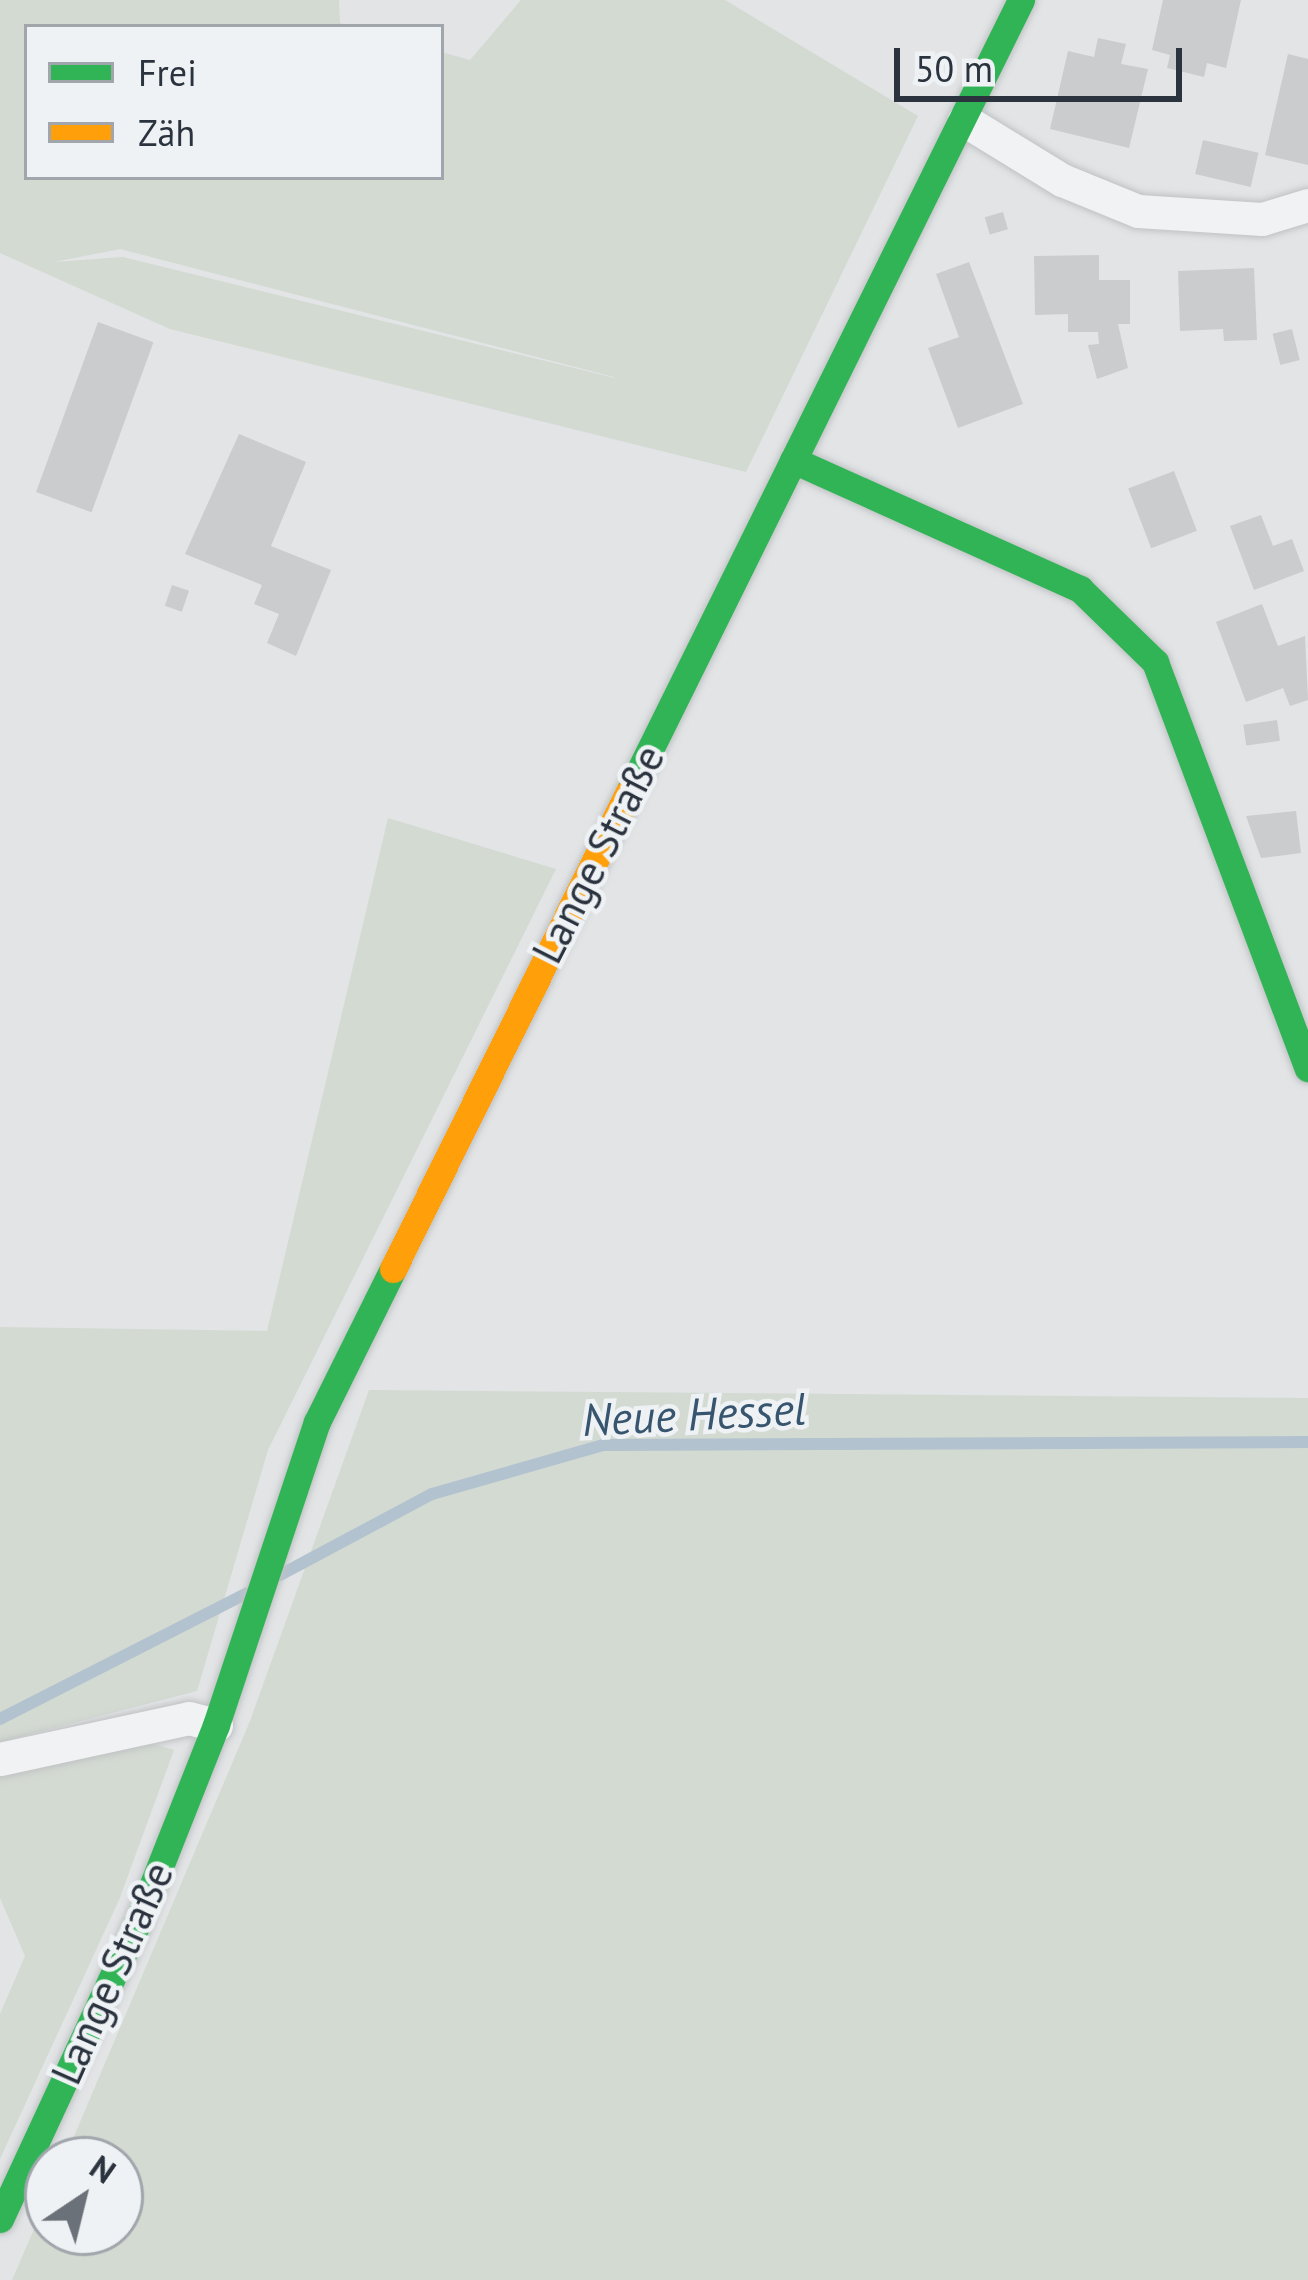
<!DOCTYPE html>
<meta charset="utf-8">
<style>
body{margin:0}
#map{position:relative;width:1308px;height:2280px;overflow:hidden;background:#e2e4e6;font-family:"PT Sans",sans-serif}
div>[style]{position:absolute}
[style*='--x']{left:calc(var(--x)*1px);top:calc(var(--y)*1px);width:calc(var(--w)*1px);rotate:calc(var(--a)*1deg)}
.green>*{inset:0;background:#d3dad2}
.stream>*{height:12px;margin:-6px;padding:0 6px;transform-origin:6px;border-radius:6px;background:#b2c2cf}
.building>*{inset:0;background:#caccce;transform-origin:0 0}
.roads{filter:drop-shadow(0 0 3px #c0c2c4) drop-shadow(0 0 3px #c0c2c4)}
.street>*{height:33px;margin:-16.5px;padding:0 16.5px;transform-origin:16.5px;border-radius:16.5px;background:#f0f2f3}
.fast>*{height:27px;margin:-13.5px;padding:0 13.5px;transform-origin:13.5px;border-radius:13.5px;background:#30b455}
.slow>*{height:27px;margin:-13.5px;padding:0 13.5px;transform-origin:13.5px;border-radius:13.5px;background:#ff9f0a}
span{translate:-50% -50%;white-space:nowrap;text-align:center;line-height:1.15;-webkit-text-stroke:9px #eff2f5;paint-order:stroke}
.street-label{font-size:42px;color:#2a333e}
.water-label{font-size:45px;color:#37556e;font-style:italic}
.legend{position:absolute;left:24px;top:24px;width:420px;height:156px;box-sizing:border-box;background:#eff2f5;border:3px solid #a0a6ac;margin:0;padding:15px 21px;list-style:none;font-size:36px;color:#2a333e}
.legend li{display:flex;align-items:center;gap:24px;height:60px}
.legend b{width:60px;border:3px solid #a0a6ac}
.north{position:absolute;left:24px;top:2136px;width:120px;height:120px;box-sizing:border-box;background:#eff2f5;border:3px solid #a0a6ac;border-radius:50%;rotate:35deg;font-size:33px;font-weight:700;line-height:48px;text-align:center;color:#2a333e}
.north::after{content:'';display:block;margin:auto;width:42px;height:54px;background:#6a7179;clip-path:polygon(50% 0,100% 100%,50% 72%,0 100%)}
.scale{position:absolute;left:894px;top:48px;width:288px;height:54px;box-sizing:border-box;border:6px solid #2a333e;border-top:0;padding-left:15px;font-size:36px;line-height:42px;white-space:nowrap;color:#2a333e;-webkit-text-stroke:9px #eff2f5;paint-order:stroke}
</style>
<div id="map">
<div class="green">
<div style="clip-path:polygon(evenodd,0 0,339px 0,340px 23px,352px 27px,27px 27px,27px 177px,441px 177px,441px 52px,470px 60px,521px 0,725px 0,918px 116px,746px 472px,170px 329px,0 253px,0 0,120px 249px,614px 377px,615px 378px,123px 257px,54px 262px,120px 249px)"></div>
<div style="clip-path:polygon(388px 818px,556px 869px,268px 1450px,197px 1691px,0 1742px,0 1327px,267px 1331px)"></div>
<div style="clip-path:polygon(369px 1390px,1308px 1398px,1308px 2280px,12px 2280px,48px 2197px,48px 2232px,120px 2232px,120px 2160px,64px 2160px,250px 1721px)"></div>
<div style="clip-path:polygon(147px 1742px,174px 1750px,119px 1900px,0 2159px,0 2014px,25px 1956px,0 1898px,0 1777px)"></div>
</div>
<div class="stream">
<div style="--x:280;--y:1575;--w:172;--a:-28.1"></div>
<div style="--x:432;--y:1494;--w:178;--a:-16"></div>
<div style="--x:603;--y:1445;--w:705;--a:-0.24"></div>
<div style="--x:0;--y:1719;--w:277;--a:-27"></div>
</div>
<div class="building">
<div style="clip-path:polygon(1163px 0,1241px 0,1226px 68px,1207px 63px,1204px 77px,1167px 68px,1170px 55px,1152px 50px)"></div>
<div style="clip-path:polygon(1098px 38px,1126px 44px,1121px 64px,1148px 69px,1129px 148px,1050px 129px,1068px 51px,1094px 57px)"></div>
<div style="clip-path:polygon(1288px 54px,1308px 59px,1308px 165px,1265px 155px)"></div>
<div style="left:1203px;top:140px;width:57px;height:35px;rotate:13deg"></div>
<div style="left:1003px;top:212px;width:18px;height:19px;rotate:74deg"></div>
<div style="clip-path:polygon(1099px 255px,1099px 280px,1130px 280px,1130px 324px,1118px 324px,1128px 368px,1097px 379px,1088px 345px,1099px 344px,1098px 332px,1068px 332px,1068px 314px,1035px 315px,1034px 256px)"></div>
<div style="clip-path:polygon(969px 262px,1023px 404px,958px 428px,928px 348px,959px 337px,936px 274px)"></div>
<div style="clip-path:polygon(1254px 268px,1257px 340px,1224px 341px,1223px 329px,1180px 331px,1178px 271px)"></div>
<div style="left:98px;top:322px;width:59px;height:181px;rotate:20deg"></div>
<div style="left:1292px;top:329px;width:32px;height:20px;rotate:76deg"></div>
<div style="clip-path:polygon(239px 434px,306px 462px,271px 546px,331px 570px,296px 656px,267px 643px,279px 614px,254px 604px,262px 585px,185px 554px)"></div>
<div style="left:1174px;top:471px;width:64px;height:49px;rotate:69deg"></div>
<div style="clip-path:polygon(1261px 515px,1273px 546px,1292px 539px,1304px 571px,1254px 590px,1230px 526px)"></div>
<div style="left:172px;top:585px;width:18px;height:22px;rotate:19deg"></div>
<div style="clip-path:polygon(1262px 604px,1278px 646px,1305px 636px,1308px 700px,1290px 706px,1283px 688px,1246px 702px,1216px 622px)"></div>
<div style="left:1277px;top:720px;width:21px;height:34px;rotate:82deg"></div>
<div style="clip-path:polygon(1296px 811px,1301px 853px,1261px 858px,1246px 816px)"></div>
</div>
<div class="roads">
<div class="street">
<div style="--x:964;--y:120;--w:115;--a:31.5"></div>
<div style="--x:1062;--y:180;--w:82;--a:22.2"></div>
<div style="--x:1138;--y:211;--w:124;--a:3.7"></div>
<div style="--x:1262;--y:219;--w:48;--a:-16.9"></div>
<div style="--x:0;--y:1759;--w:193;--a:-12.2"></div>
<div style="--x:189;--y:1718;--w:28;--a:15"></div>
</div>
<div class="fast">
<div style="--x:793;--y:460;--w:315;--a:24.2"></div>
<div style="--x:1080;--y:589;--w:105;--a:44.2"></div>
<div style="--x:1155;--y:662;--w:434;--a:69.4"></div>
<div style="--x:629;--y:792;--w:884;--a:-63.67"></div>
<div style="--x:0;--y:2219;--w:333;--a:-65.1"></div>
<div style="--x:140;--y:1917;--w:206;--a:-68.4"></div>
<div style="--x:216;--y:1725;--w:319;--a:-71.6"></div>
<div style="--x:317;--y:1422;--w:171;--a:-63.6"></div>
</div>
<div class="slow">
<div style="--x:393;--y:1269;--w:532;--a:-63.68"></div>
</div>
</div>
<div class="street-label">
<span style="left:598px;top:854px;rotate:-63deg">Lange Straße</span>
<span style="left:112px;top:1973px;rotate:-66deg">Lange Straße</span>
</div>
<div class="water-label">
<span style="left:694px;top:1414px;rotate:-3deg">Neue Hessel</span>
</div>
<ul class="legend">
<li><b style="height:15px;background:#30b455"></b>Frei</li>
<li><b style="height:15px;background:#ff9f0a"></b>Zäh</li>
</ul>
<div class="north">N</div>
<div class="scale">50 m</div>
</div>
